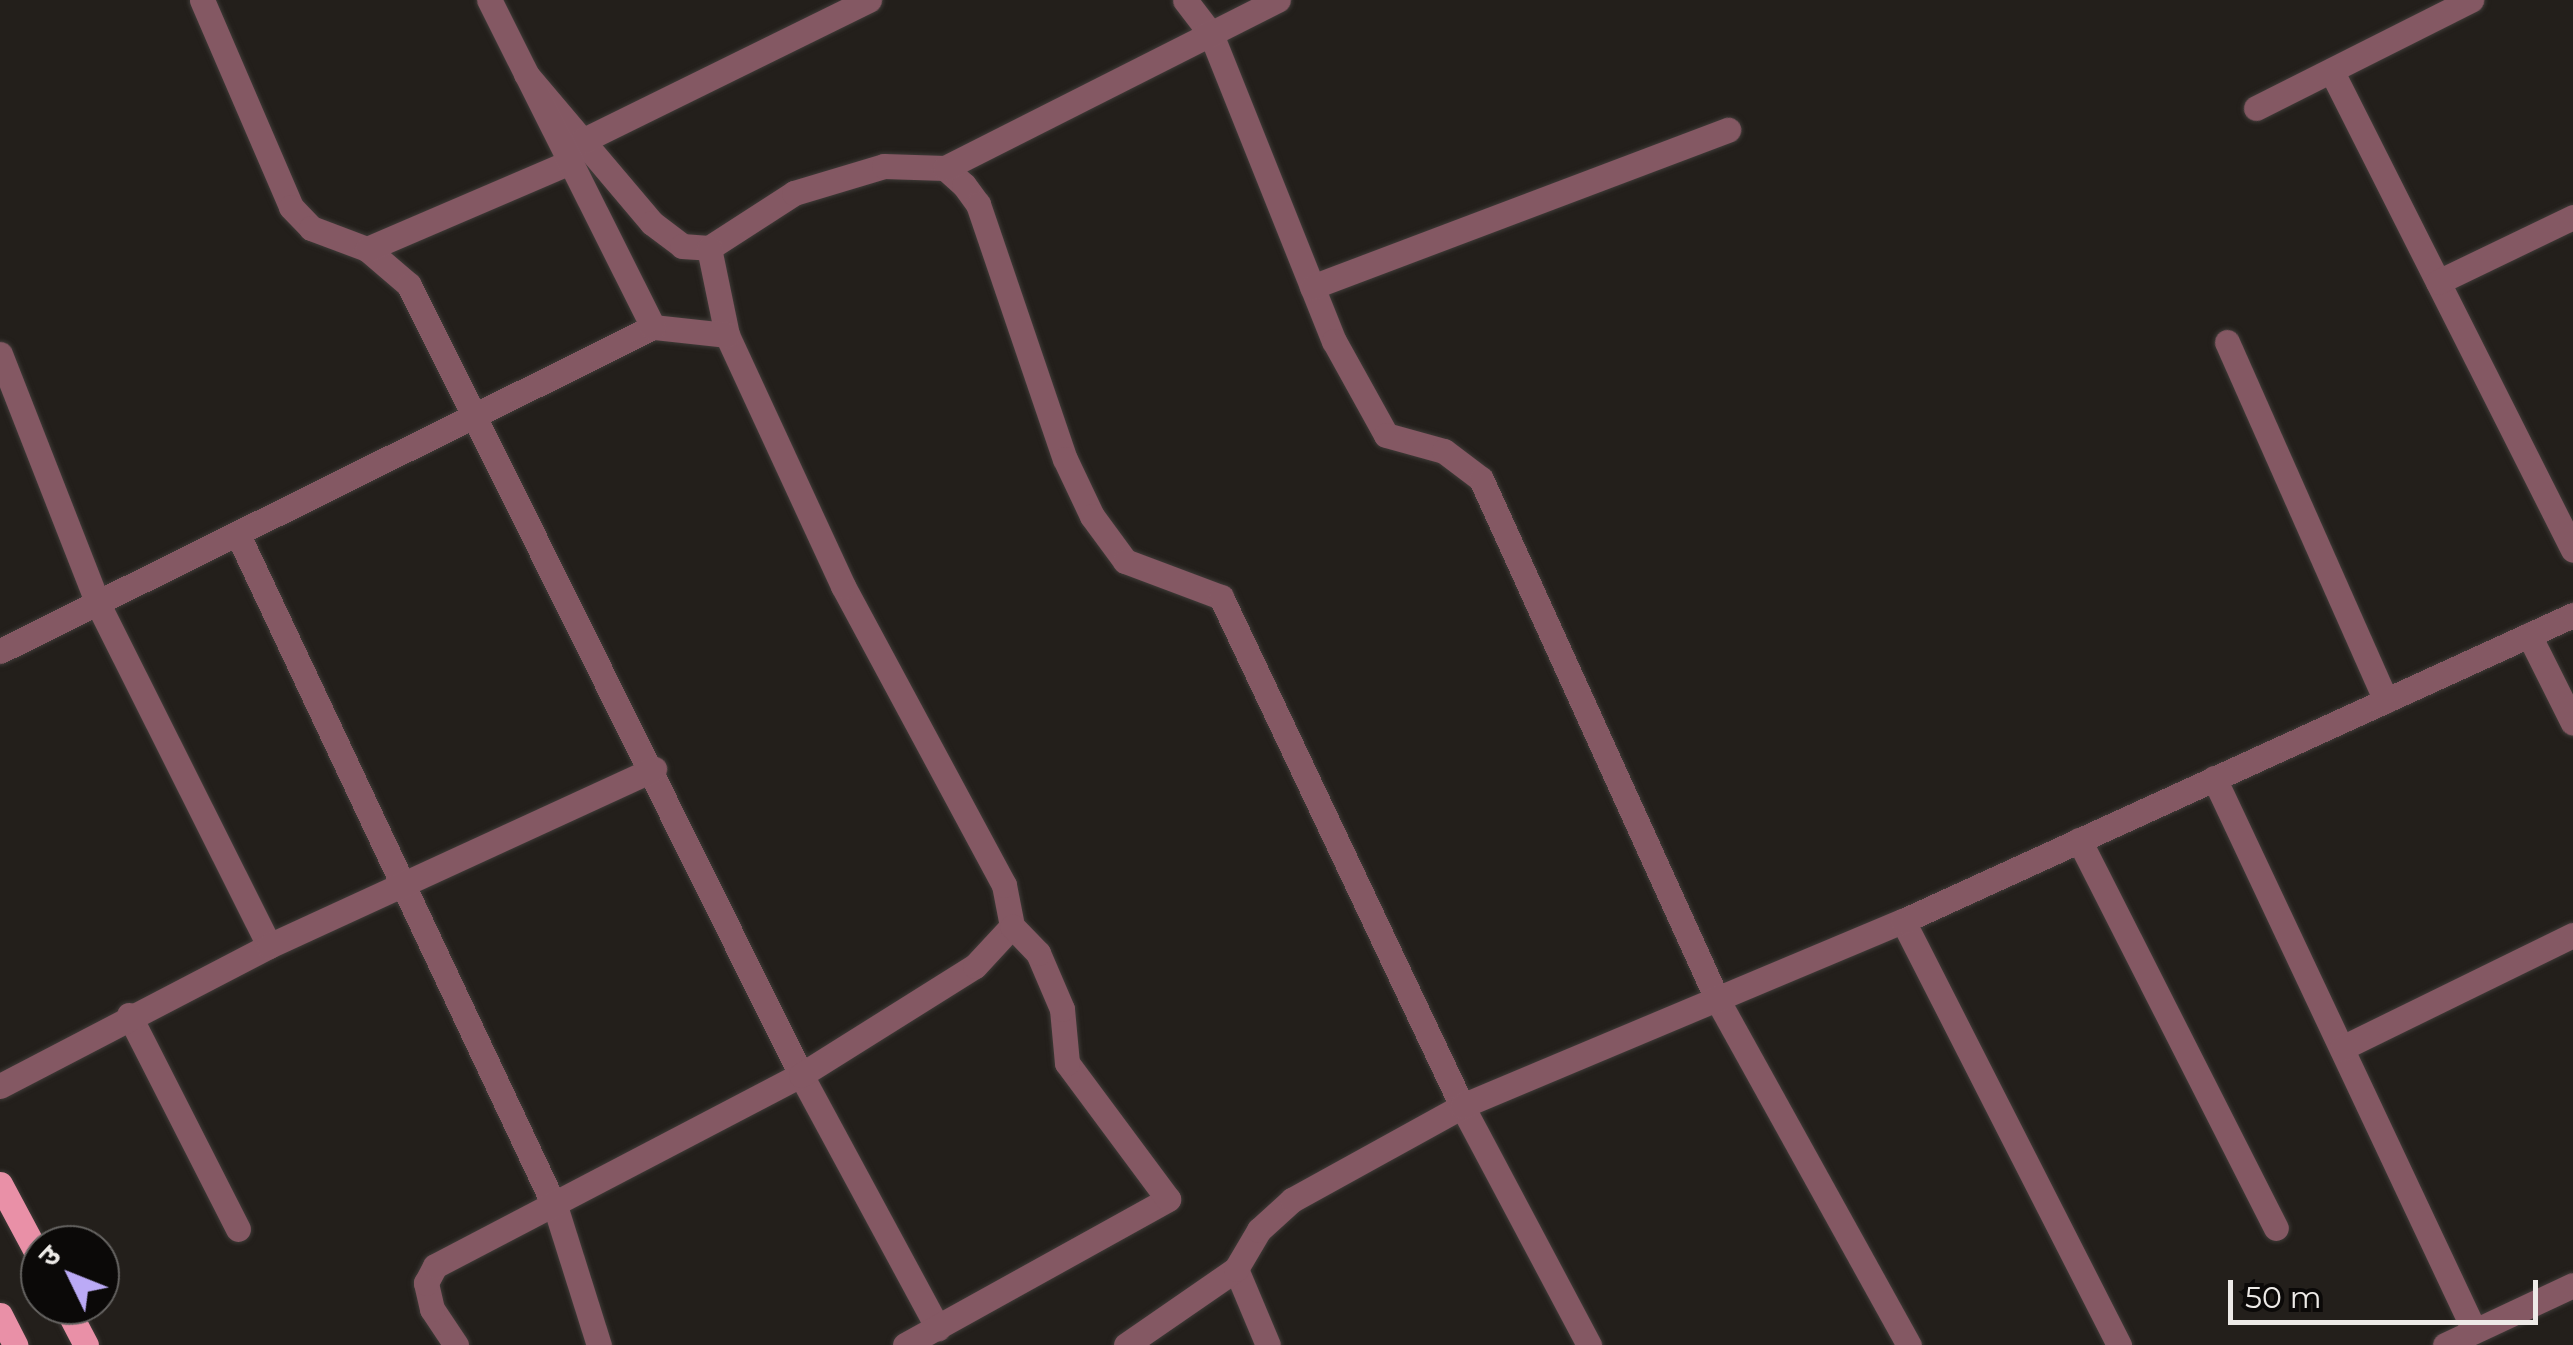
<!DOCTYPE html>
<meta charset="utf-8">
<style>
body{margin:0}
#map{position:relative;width:2573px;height:1345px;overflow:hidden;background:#231f1b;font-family:Montserrat,"Noto Sans Devanagari",sans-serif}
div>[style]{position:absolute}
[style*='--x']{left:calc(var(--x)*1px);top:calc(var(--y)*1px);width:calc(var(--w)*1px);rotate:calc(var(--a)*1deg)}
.roads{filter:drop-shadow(0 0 2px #3f3b38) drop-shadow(0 0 2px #3f3b38)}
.minor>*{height:25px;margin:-12.5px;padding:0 12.5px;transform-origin:12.5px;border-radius:12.5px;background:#845863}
.major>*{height:25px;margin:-12.5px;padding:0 12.5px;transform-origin:12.5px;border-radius:12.5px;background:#e990a7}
span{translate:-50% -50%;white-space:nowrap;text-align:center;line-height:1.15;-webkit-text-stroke:10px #0b0908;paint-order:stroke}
.north{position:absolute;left:20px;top:1225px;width:100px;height:100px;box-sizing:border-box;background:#0b0908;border:2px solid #656361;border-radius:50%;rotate:313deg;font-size:28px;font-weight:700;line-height:40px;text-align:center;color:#edeae7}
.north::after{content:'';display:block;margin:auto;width:35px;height:45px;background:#bbaaf6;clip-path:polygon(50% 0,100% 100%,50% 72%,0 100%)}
.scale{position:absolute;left:2228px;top:1280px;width:310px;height:45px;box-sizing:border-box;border:5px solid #edeae7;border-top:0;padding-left:12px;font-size:30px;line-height:35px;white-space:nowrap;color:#edeae7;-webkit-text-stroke:8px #0b0908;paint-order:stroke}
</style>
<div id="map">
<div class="roads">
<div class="minor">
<div style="--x:202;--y:0;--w:225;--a:66.7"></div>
<div style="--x:291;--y:207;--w:29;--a:46"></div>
<div style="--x:311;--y:228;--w:60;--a:20.6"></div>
<div style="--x:367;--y:249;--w:55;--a:40.6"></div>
<div style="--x:409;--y:285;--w:882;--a:63.61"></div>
<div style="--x:801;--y:1075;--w:288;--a:61.6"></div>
<div style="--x:1185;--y:0;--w:43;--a:52.6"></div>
<div style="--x:1211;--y:34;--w:331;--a:68.2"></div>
<div style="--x:1334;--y:341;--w:107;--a:61"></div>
<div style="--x:1386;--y:435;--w:60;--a:15.4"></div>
<div style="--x:1444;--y:451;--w:46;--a:37.1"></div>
<div style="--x:1481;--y:479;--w:571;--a:65.59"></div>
<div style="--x:1717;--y:999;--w:396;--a:61"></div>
<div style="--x:2332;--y:72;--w:535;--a:63.24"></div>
<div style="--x:526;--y:74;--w:195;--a:49.8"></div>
<div style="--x:652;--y:223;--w:38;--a:37"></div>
<div style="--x:682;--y:246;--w:27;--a:4"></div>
<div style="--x:709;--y:248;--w:101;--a:-32.9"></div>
<div style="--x:794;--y:193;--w:94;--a:-16.7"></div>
<div style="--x:884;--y:166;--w:61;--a:1.9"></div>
<div style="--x:945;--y:168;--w:25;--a:42"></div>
<div style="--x:964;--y:185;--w:24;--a:54"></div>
<div style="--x:978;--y:204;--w:269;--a:71.2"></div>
<div style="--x:1065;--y:459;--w:63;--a:64.7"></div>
<div style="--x:1092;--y:516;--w:56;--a:53.7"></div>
<div style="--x:1125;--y:561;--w:103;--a:20.6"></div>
<div style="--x:1221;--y:597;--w:563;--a:64.66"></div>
<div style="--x:1462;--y:1106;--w:271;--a:62"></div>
<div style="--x:2256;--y:108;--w:241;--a:-26.7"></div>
<div style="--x:582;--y:141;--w:320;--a:-26.2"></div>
<div style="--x:945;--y:168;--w:373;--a:-26.8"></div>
<div style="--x:709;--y:248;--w:89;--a:78.3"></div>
<div style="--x:367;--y:249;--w:221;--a:-23.2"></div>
<div style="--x:2438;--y:282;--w:150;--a:-25.7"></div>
<div style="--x:1312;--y:287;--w:445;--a:-20.7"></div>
<div style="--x:2227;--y:342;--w:392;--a:66.1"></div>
<div style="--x:0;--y:354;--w:271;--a:68.6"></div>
<div style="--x:99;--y:606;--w:380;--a:63.4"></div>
<div style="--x:239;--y:537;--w:743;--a:64.75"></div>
<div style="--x:556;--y:1209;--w:143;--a:72.5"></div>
<div style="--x:2529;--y:635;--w:98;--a:63.4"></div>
<div style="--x:0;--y:651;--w:729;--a:-26.39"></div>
<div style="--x:2214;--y:778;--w:610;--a:64.78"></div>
<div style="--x:2079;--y:840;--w:435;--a:63.1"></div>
<div style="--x:1903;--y:921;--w:476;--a:63"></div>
<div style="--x:129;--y:1015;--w:240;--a:63"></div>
<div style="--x:2342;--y:1048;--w:257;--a:-26.1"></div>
<div style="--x:0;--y:1086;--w:303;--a:-27.5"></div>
<div style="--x:269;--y:946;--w:424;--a:-24.7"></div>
<div style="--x:1236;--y:1269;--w:82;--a:67.2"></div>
<div style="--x:456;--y:1345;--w:43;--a:-123.7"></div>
<div style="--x:432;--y:1309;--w:27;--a:-103"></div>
<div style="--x:426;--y:1283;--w:19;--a:-62"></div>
<div style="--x:435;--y:1266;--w:413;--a:-27.6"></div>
<div style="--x:801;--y:1075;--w:205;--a:-32.1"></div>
<div style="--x:975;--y:966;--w:54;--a:-47.2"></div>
<div style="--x:1012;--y:926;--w:42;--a:-101"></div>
<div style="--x:1004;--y:885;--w:340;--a:-118.3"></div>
<div style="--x:843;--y:586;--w:277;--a:-114.8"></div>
<div style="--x:727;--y:335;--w:74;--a:-173.8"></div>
<div style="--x:653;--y:327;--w:366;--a:-116.6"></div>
<div style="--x:905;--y:1345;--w:301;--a:-29"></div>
<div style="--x:1168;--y:1199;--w:169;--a:-126.6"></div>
<div style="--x:1067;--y:1063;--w:54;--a:-95.3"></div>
<div style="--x:1062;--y:1009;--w:61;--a:-113.2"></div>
<div style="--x:1038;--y:953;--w:37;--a:-134"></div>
<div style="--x:1126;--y:1345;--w:134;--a:-34.6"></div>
<div style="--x:1236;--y:1269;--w:45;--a:-59.5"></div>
<div style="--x:1259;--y:1230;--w:45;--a:-42.3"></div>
<div style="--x:1292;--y:1200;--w:194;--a:-28.9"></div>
<div style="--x:1462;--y:1106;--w:478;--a:-22.8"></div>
<div style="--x:1903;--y:921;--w:737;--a:-24.55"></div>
<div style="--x:2445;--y:1345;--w:141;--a:-25.1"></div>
</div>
<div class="major">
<div style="--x:0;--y:1184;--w:85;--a:61.9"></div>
<div style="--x:65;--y:1305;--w:45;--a:62.3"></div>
<div style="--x:0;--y:1315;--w:34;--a:63"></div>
</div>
</div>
<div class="north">उ</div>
<div class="scale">50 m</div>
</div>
